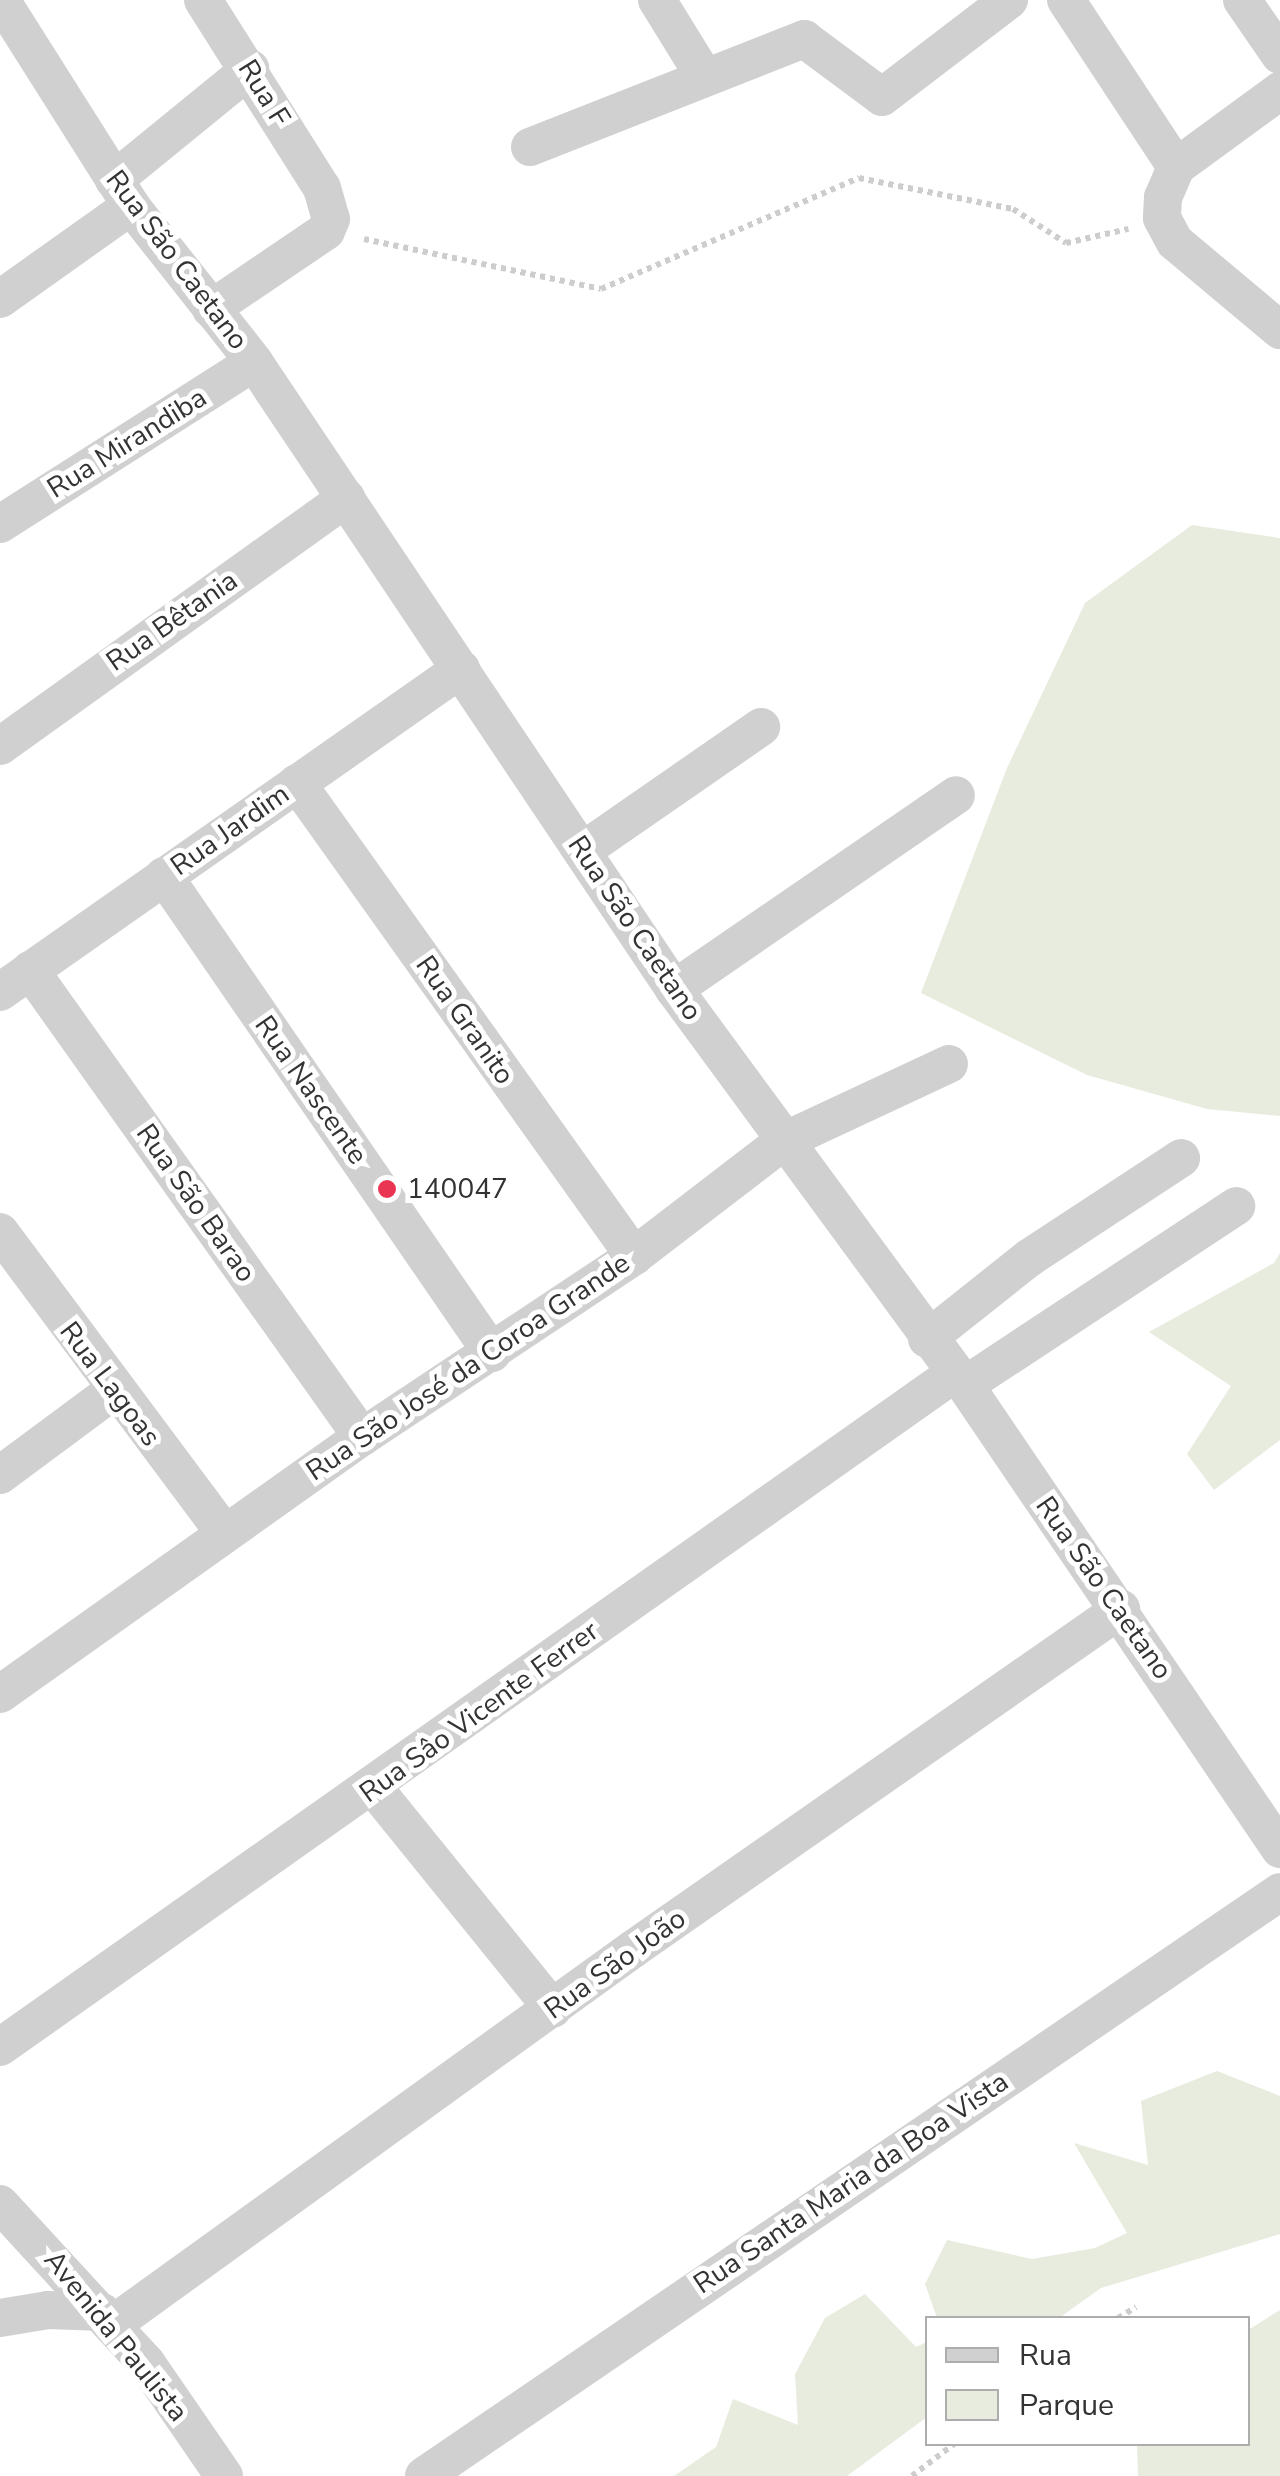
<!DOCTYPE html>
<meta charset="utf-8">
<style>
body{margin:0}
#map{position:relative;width:1280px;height:2476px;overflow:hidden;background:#fff;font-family:"Nunito Sans",sans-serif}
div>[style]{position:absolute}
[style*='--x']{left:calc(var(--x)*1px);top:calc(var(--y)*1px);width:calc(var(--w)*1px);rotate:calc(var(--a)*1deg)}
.green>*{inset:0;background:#e7ecde}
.path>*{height:6px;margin-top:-3px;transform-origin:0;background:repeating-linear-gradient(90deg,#cdcdcd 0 5px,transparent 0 10px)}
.minor>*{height:38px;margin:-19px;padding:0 19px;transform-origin:19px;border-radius:19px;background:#d0d0d0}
.dots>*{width:28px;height:28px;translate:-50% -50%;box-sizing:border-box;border:5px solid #fff;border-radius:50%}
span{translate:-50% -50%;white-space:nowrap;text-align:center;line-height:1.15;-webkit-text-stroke:10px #fff;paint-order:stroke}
.street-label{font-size:28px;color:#333}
.poi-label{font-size:28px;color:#333}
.left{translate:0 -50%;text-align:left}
.legend{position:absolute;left:925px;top:2316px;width:325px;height:130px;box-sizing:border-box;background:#fff;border:2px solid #adadad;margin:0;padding:12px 18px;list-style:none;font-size:30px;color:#333}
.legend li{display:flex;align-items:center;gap:20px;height:50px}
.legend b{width:50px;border:2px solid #adadad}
</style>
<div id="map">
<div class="green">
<div style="clip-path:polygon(1192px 525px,1280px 538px,1280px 1116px,1207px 1109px,1087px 1075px,921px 993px,1007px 768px,1085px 603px)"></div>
<div style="clip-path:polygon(1280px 1253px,1280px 1440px,1214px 1490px,1187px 1454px,1231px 1386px,1149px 1332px,1274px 1263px)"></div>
<div style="clip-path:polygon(1217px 2071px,1280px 2096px,1280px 2234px,1101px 2288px,1059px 2318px,937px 2318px,925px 2284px,947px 2240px,1032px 2259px,1095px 2248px,1127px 2233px,1074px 2143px,1148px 2165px,1141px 2101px)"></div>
<div style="clip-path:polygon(865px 2294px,916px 2347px,927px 2342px,927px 2417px,847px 2476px,674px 2476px,716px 2447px,733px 2399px,798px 2425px,795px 2374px,825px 2318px)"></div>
<div style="clip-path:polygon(1280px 2310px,1280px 2476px,1138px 2476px,1137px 2444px,1248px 2444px,1248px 2330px)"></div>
</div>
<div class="path">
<div style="--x:364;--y:239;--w:242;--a:11.9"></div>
<div style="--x:601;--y:289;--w:281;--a:-23.3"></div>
<div style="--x:859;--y:178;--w:157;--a:11.4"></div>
<div style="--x:1013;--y:209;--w:63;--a:32.7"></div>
<div style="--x:1066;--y:243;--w:64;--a:-12.7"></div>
<div style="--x:1118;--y:2318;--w:21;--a:-31"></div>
<div style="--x:912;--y:2476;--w:53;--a:-37.3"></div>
</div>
<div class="minor">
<div style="--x:1;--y:0;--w:244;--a:57.7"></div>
<div style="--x:131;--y:206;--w:199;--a:51.7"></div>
<div style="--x:254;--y:362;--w:755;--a:56.18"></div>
<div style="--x:674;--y:989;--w:491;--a:53.7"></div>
<div style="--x:965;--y:1385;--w:561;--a:55.83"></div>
<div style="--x:203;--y:0;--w:222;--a:57.7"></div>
<div style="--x:322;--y:188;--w:32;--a:74"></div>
<div style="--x:331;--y:219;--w:13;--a:113"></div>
<div style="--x:326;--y:231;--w:139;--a:145.9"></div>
<div style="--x:657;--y:0;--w:89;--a:58.3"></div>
<div style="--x:1066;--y:0;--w:200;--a:56.6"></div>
<div style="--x:1176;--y:167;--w:33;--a:113"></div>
<div style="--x:1163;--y:197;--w:21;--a:93"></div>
<div style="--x:1162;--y:218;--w:27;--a:62"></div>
<div style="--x:1175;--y:242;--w:137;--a:40"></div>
<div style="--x:1242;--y:0;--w:67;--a:55.4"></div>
<div style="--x:530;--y:147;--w:295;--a:-21.5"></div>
<div style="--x:804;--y:39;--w:97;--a:36.6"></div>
<div style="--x:882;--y:97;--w:160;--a:-37.4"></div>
<div style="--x:1176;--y:167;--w:129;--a:-36.2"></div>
<div style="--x:114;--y:180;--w:176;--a:-39.2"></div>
<div style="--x:0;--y:299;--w:161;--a:-35.4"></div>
<div style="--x:0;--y:524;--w:301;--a:-32.5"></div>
<div style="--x:0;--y:746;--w:426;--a:-35.6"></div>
<div style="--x:297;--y:783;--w:581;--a:54.53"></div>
<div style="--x:582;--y:851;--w:218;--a:-34.7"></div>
<div style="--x:164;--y:876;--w:579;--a:55.49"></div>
<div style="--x:30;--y:970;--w:573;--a:54.59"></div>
<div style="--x:674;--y:989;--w:342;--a:-34.5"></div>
<div style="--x:0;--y:992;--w:563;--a:-35.02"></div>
<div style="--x:0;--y:1232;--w:375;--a:53.3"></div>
<div style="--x:927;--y:1339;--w:130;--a:-38.5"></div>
<div style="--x:1029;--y:1258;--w:182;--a:-33.3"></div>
<div style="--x:965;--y:1385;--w:325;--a:-33.4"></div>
<div style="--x:0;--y:1475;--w:141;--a:-36.6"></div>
<div style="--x:0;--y:1694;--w:444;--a:-35.4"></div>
<div style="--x:362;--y:1437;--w:327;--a:-33.6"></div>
<div style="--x:634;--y:1256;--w:189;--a:-37.5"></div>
<div style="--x:784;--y:1141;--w:182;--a:-25"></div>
<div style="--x:374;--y:1788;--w:284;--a:51"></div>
<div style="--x:0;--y:2047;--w:1169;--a:-35.21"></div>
<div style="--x:0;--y:2204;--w:217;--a:47.4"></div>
<div style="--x:147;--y:2364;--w:136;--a:55.5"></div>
<div style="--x:0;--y:2318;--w:49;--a:-9.5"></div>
<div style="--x:48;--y:2310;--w:54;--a:2.1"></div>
<div style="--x:113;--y:2324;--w:641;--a:-35.8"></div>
<div style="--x:633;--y:1949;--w:595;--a:-34.87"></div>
<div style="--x:424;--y:2476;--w:1036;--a:-34.3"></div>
</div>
<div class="dots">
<div style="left:387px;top:1189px;background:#e93552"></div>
</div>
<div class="street-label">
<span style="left:264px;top:93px;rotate:58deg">Rua F</span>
<span style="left:177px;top:260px;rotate:53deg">Rua São Caetano</span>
<span style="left:127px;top:443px;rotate:-32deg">Rua Mirandiba</span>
<span style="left:172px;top:621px;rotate:-35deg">Rua Bêtania</span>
<span style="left:230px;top:830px;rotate:-35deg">Rua Jardim</span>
<span style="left:635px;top:928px;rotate:56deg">Rua São Caetano</span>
<span style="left:465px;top:1020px;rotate:55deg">Rua Granito</span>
<span style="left:311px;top:1090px;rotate:55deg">Rua Nascente</span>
<span style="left:196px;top:1203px;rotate:55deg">Rua São Barao</span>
<span style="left:468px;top:1367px;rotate:-34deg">Rua São José da Coroa Grande</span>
<span style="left:110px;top:1384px;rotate:53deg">Rua Lagoas</span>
<span style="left:1104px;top:1588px;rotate:55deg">Rua São Caetano</span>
<span style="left:479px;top:1712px;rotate:-36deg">Rua Sâo Vicente Ferrer</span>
<span style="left:615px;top:1964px;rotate:-36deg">Rua São João</span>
<span style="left:851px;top:2183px;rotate:-34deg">Rua Santa Maria da Boa Vista</span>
<span style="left:116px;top:2336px;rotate:51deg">Avenida Paulista</span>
</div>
<div class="poi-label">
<span class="left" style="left:407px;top:1189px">140047</span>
</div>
<ul class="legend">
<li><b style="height:12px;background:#d0d0d0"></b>Rua</li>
<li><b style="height:28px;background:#e7ecde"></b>Parque</li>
</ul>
</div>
